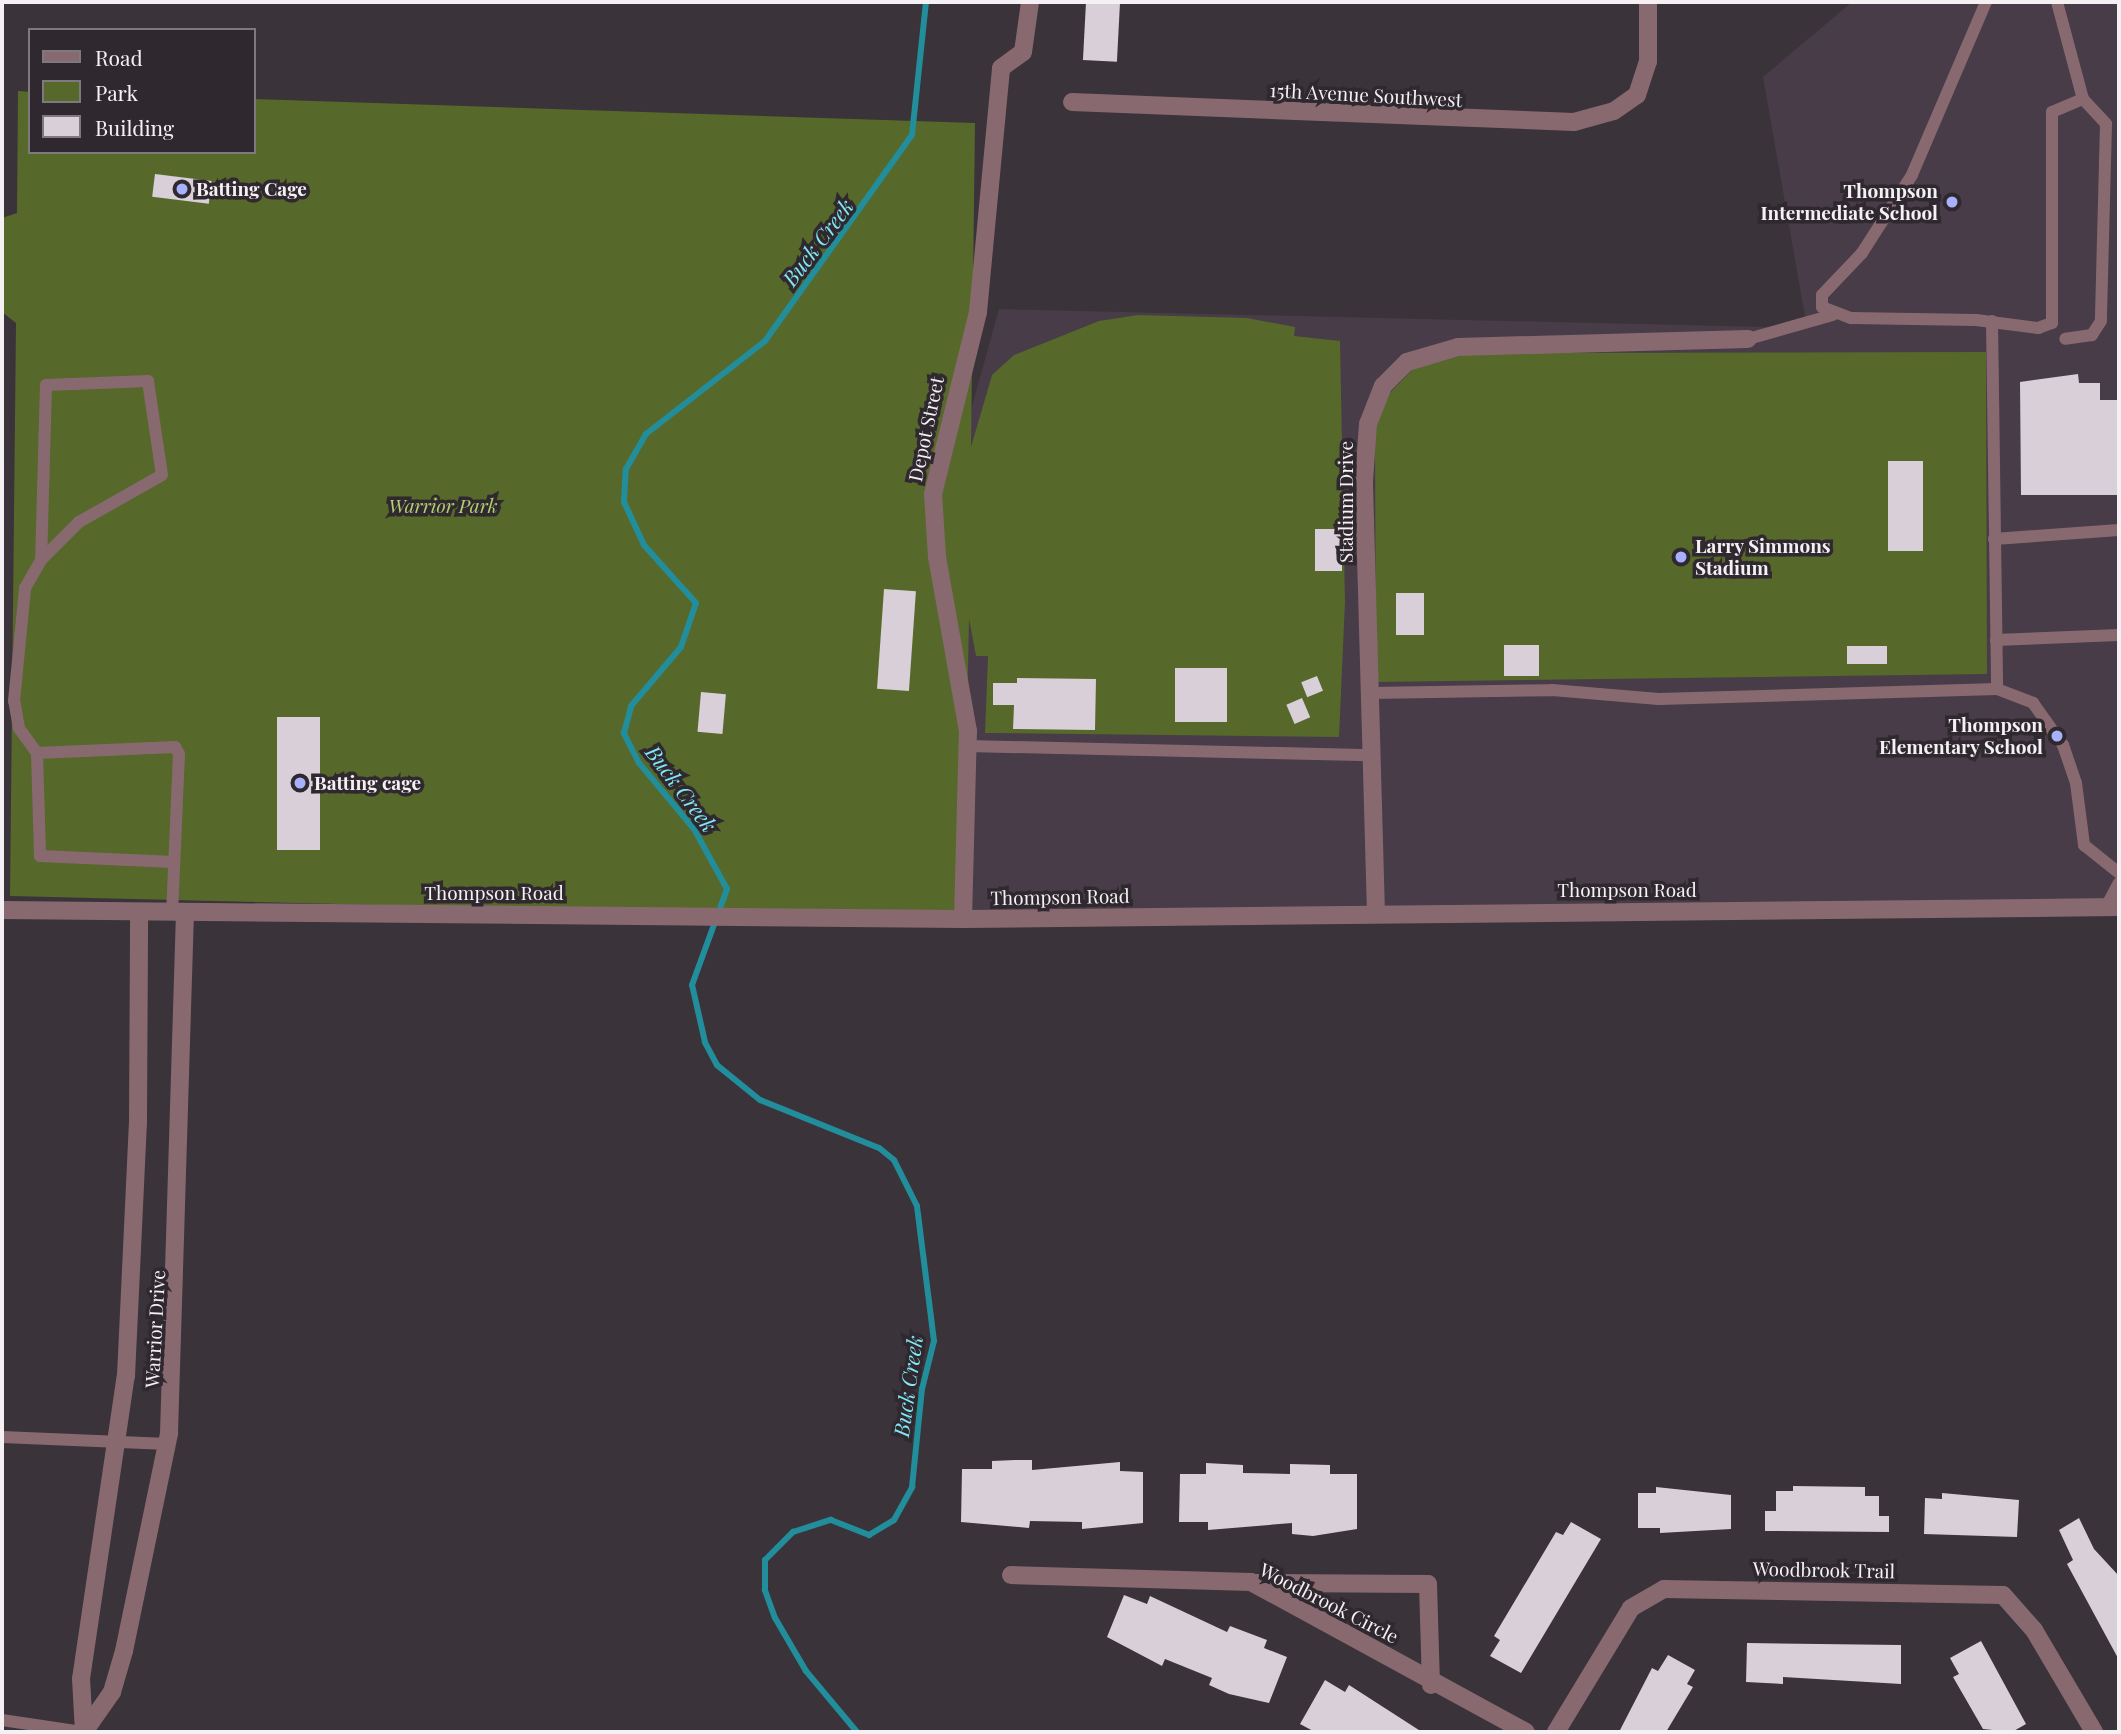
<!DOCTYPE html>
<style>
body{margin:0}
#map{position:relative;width:2121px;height:1734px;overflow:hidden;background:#3a333a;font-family:"Playfair Display",serif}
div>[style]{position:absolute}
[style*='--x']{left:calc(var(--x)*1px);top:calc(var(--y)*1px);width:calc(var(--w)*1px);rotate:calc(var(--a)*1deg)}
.built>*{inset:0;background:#473c47}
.green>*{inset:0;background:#57682b}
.stream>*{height:6px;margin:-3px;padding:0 3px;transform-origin:3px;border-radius:3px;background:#228d9b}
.building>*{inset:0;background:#d8cfd8;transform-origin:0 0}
.service>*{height:12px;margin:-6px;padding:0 6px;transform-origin:6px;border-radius:6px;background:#896970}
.minor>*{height:18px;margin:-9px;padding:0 9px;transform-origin:9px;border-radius:9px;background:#896970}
.tertiary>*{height:18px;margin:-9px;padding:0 9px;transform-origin:9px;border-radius:9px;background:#896970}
.dots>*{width:19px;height:19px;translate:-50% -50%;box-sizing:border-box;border:4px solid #2f292f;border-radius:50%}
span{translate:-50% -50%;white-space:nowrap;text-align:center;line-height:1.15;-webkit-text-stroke:7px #2f292f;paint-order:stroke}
.street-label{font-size:19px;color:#f4f0f4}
.poi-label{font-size:19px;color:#f4f0f4;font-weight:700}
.left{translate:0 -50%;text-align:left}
.right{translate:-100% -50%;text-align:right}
.park-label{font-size:19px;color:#b4cf71;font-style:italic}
.water-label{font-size:21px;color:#80e8f7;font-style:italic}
.frame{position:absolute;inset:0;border:4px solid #f4f0f4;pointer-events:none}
.legend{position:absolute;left:28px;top:28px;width:228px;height:126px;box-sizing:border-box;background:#2f292f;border:2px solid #7e797e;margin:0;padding:9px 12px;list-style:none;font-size:21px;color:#f4f0f4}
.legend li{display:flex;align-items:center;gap:14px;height:35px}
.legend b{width:35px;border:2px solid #7e797e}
</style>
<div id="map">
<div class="built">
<div style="clip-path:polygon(1852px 2px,2119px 2px,2119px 907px,963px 919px,957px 460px,999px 309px,1807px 328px,1763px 77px)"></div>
</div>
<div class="green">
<div style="clip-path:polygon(18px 91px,30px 92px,30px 152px,254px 152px,254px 99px,975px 123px,971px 447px,992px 375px,1014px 355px,1099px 321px,1138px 315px,1247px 318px,1295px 327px,1294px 336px,1340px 341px,1345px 602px,1339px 737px,985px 733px,988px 656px,976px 656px,969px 619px,963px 919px,10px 896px,16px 323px,2px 312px,2px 218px,17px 213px)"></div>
<div style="clip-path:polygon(1986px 352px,1987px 674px,1376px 682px,1375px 439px,1380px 403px,1413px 369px,1471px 353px)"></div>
</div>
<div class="stream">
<div style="--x:857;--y:1732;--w:80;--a:-129.9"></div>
<div style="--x:806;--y:1671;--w:61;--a:-120.3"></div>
<div style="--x:775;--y:1618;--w:30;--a:-110"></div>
<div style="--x:765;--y:1590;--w:30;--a:-90"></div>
<div style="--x:765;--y:1560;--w:40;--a:-45"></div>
<div style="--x:793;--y:1532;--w:40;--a:-18"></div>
<div style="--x:831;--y:1520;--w:41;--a:21.5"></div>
<div style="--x:869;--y:1535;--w:29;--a:-31"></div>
<div style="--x:894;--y:1520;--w:38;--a:-61"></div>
<div style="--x:912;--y:1487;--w:99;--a:-84.2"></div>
<div style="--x:922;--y:1389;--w:49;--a:-76"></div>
<div style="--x:934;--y:1341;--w:136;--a:-97.2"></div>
<div style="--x:917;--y:1206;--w:51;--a:-116.6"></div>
<div style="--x:894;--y:1160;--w:19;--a:-141"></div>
<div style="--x:879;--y:1148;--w:128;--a:-158"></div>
<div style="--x:760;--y:1100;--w:55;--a:-140.9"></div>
<div style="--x:717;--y:1065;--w:26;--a:-118"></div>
<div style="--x:705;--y:1042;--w:58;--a:-102.8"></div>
<div style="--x:692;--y:985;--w:102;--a:-70"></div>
<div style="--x:727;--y:889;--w:68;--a:-118.8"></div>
<div style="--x:694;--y:829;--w:86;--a:-129.8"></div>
<div style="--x:639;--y:763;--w:34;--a:-117"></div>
<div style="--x:624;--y:733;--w:28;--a:-75"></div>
<div style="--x:631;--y:706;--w:77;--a:-49.7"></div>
<div style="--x:681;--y:647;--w:46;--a:-71.2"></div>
<div style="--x:696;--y:603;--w:78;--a:-131.9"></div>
<div style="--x:644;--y:545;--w:47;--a:-114.9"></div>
<div style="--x:624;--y:502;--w:33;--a:-87"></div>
<div style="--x:626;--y:469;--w:40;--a:-60.3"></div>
<div style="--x:646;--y:434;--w:151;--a:-38"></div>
<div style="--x:765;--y:341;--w:253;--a:-54.5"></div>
<div style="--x:912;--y:135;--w:134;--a:-84"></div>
</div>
<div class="building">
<div style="left:1086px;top:2px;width:34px;height:58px;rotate:3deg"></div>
<div style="left:155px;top:174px;width:57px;height:23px;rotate:7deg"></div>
<div style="clip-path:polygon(2078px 374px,2079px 383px,2100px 383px,2100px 400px,2118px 400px,2119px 495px,2021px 495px,2020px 382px)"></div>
<div style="left:1888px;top:461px;width:35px;height:90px"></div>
<div style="left:1315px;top:529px;width:27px;height:42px"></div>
<div style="left:884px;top:589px;width:32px;height:100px;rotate:4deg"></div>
<div style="left:1396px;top:593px;width:28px;height:42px"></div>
<div style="left:1539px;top:645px;width:31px;height:35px;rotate:90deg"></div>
<div style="left:1847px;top:646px;width:40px;height:18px"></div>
<div style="left:1175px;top:668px;width:52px;height:54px"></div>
<div style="left:1317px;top:676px;width:16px;height:17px;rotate:68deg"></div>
<div style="clip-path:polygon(1017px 678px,1096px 679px,1095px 730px,1013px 729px,1014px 705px,993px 705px,993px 683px,1017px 683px)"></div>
<div style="left:701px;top:692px;width:25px;height:40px;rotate:5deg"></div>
<div style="left:1302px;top:698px;width:21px;height:17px;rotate:67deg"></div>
<div style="left:277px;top:717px;width:43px;height:133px"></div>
<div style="clip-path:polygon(1015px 1460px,1032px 1460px,1032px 1470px,1120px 1462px,1120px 1471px,1143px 1472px,1143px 1523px,1082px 1529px,1082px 1522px,1030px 1521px,1029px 1528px,961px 1522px,962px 1469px,992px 1469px,992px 1461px)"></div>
<div style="clip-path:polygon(1206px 1463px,1243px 1465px,1243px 1473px,1290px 1474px,1290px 1464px,1330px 1465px,1330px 1474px,1357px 1474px,1357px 1529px,1313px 1536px,1292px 1534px,1292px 1523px,1208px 1530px,1208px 1522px,1179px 1522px,1180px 1474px,1206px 1474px)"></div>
<div style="clip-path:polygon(1793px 1486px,1865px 1487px,1865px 1496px,1879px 1496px,1879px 1516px,1889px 1516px,1889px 1532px,1765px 1531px,1765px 1511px,1776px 1511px,1776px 1491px,1793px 1491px)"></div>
<div style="clip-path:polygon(1656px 1487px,1731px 1495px,1731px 1529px,1660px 1533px,1660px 1528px,1638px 1528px,1638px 1493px,1656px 1493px)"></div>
<div style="clip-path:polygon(1942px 1493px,2019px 1500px,2017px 1537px,1924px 1534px,1925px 1498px,1942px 1499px)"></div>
<div style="clip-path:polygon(2079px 1518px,2094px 1549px,2119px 1576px,2119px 1660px,2067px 1564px,2073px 1560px,2059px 1530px)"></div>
<div style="clip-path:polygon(1571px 1522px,1601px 1539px,1521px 1673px,1490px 1656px,1500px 1640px,1494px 1636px,1556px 1532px,1563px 1535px)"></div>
<div style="clip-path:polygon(1124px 1595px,1147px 1604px,1150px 1596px,1227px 1632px,1230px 1626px,1267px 1640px,1264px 1648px,1287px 1657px,1269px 1703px,1229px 1694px,1209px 1685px,1212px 1678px,1165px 1659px,1162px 1666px,1107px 1637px)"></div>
<div style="clip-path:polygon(1981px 1641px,2026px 1724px,2012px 1732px,1983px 1729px,1953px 1677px,1959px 1674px,1950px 1658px)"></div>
<div style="clip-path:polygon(1747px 1643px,1901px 1645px,1901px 1684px,1783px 1677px,1783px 1684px,1746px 1682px)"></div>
<div style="clip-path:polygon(1668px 1655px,1695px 1670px,1687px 1684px,1693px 1687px,1666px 1732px,1619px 1732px,1652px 1668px,1658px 1671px)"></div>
<div style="clip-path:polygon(1325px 1680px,1345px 1692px,1349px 1685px,1422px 1732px,1315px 1732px,1300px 1724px)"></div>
</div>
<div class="service">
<div style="--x:1986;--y:2;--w:188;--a:113.2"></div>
<div style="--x:1912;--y:175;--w:93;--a:122.7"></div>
<div style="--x:1862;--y:253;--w:58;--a:133.6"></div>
<div style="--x:1822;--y:295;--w:12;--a:90"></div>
<div style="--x:1822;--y:307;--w:31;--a:21"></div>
<div style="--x:1851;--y:318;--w:125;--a:0.9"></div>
<div style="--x:1976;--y:320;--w:63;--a:7.4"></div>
<div style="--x:2038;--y:328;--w:15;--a:-20"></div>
<div style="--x:2052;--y:323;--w:211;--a:-90"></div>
<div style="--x:2052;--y:112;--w:34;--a:-23"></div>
<div style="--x:2057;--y:2;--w:100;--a:75"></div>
<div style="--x:2083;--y:99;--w:34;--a:47"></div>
<div style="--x:2106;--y:124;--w:197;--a:91.5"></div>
<div style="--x:2101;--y:321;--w:17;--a:123"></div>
<div style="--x:2092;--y:335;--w:27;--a:172"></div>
<div style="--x:1992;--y:321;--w:368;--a:89.2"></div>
<div style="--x:1748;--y:339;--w:88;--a:-15.8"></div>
<div style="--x:1994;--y:539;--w:125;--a:-4.1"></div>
<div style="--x:1996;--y:640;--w:123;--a:-2.3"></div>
<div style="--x:1370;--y:693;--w:182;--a:-0.9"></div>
<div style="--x:1552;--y:690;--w:107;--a:4.8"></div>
<div style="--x:1659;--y:699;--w:338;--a:-1.7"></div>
<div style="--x:1997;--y:689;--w:39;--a:21"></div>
<div style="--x:2033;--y:703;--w:52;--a:54.5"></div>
<div style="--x:2063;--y:745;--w:40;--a:71.1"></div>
<div style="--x:2076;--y:783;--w:63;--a:82.6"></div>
<div style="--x:2084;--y:845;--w:45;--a:38.7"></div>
<div style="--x:967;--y:746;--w:405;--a:1.3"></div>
<div style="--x:37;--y:753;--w:31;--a:-126"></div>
<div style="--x:19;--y:728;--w:27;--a:-100"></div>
<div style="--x:14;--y:701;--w:114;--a:-84.4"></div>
<div style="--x:25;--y:588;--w:32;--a:-60"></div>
<div style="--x:41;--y:560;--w:54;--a:-45"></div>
<div style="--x:79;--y:522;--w:95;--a:-29.5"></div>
<div style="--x:162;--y:475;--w:95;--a:-98.5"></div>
<div style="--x:148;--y:381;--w:102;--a:177.8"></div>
<div style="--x:46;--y:385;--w:175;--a:91.6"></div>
<div style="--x:2106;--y:907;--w:27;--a:-62"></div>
<div style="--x:172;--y:914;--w:160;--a:-87.5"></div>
<div style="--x:179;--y:754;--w:8;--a:-120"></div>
<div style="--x:175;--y:747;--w:138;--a:177.5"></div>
<div style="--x:37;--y:753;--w:103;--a:88.3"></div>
<div style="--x:40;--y:856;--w:134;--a:2.6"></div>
<div style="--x:2;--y:1437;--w:166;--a:2.4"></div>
<div style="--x:2;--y:1720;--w:81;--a:8.5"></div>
</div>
<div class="minor">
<div style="--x:1072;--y:102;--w:502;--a:2.28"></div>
<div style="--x:1574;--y:122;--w:41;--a:-15.4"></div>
<div style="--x:1614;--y:111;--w:28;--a:-35"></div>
<div style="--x:1637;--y:95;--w:35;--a:-72"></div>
<div style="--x:1648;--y:62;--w:60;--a:-90"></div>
<div style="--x:1376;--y:914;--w:433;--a:-91.6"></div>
<div style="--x:1364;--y:481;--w:57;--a:-86"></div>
<div style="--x:1368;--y:424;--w:41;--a:-68.5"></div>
<div style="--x:1383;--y:386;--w:34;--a:-45"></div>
<div style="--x:1407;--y:362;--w:53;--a:-16.4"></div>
<div style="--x:1458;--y:347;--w:290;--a:-1.6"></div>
<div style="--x:963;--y:919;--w:188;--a:-88.5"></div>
<div style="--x:968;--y:731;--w:177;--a:-100.1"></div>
<div style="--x:937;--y:557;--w:63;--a:-93.6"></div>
<div style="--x:933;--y:494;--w:187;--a:-76.1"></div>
<div style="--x:978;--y:312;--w:245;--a:-84.6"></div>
<div style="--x:1001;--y:68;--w:27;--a:-36"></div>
<div style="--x:1023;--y:52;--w:50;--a:-82"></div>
<div style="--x:1011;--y:1575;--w:240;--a:1.7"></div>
<div style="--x:1251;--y:1582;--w:313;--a:28.6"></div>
<div style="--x:1255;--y:1583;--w:173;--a:0.3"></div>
<div style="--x:1428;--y:1584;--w:101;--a:88.3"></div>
<div style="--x:84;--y:1732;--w:49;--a:-55"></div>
<div style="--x:112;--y:1692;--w:43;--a:-73.7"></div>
<div style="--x:124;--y:1651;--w:223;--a:-78.3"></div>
<div style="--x:169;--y:1433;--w:520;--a:-88.24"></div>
<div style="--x:84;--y:1732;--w:53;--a:-93.2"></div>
<div style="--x:81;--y:1679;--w:306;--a:-81.6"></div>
<div style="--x:126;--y:1376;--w:252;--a:-87.3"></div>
<div style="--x:138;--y:1124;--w:211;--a:-89.7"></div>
<div style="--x:1556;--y:1732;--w:145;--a:-58.8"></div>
<div style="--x:1631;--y:1608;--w:38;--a:-30"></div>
<div style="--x:1664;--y:1589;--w:339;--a:1"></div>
<div style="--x:2003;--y:1595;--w:47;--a:48.5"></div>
<div style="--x:2034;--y:1630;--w:118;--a:59.5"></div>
</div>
<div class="tertiary">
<div style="--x:2;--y:910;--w:961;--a:0.54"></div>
<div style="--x:963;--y:919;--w:1156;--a:-0.59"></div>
</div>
<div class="dots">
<div style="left:182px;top:189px;background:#a7b1fc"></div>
<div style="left:1952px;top:202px;background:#a7b1fc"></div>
<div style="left:1681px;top:557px;background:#a7b1fc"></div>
<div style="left:2057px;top:736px;background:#a7b1fc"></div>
<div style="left:300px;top:783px;background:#a7b1fc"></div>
</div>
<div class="street-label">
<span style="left:1366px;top:95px;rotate:3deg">15th Avenue Southwest</span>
<span style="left:926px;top:429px;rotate:-78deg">Depot Street</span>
<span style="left:1346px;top:502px;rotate:-90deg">Stadium Drive</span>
<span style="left:1627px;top:890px">Thompson Road</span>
<span style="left:494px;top:893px">Thompson Road</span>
<span style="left:1060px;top:897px;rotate:-1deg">Thompson Road</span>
<span style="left:155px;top:1329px;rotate:-87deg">Warrior Drive</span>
<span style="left:1824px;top:1570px;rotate:1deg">Woodbrook Trail</span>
<span style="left:1329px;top:1603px;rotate:27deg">Woodbrook Circle</span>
</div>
<div class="poi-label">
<span class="left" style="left:196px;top:189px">Batting Cage</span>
<span class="right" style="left:1938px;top:202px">Thompson<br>Intermediate School</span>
<span class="left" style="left:1695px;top:557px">Larry Simmons<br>Stadium</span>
<span class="right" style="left:2043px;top:736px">Thompson<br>Elementary School</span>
<span class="left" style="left:314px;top:783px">Batting cage</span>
</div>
<div class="park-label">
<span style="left:443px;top:506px">Warrior Park</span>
</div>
<div class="water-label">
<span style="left:817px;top:242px;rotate:-53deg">Buck Creek</span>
<span style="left:682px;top:788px;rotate:53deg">Buck Creek</span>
<span style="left:907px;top:1386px;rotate:-82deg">Buck Creek</span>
</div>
<div class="frame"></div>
<ul class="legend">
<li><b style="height:9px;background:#896970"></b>Road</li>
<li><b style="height:19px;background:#57682b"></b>Park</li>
<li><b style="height:19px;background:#d8cfd8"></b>Building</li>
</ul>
</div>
